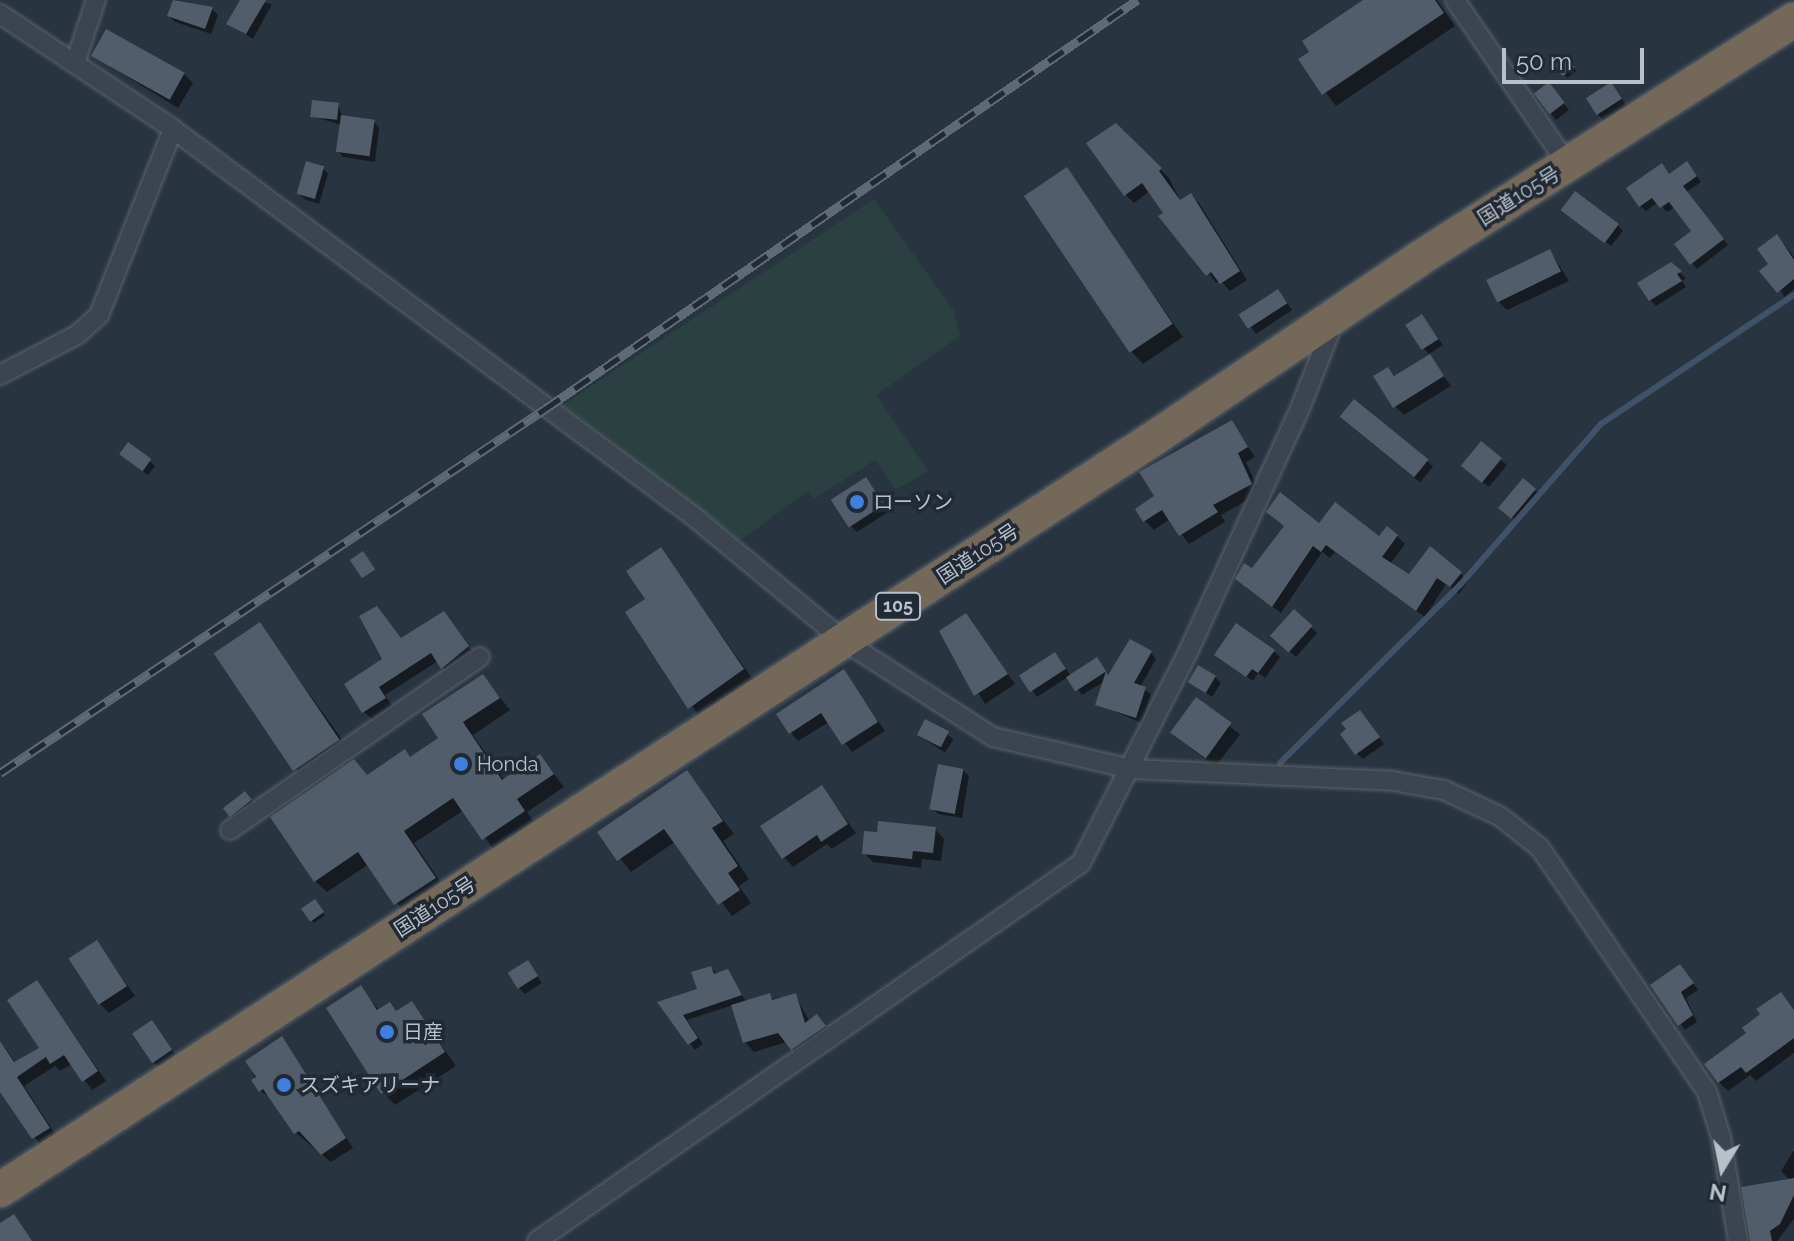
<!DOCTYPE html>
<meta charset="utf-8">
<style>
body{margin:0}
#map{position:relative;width:1794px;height:1241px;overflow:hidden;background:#28343f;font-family:Raleway,"Noto Sans JP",sans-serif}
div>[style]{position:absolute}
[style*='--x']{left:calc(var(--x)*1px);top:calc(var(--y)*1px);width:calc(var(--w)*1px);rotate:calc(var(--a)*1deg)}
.green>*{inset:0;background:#2b4141}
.shadow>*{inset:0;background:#0007;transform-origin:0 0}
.stream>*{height:6px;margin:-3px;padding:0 3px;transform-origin:3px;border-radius:3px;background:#3f5267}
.building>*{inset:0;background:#515d6a;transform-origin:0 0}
.roads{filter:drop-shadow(0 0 2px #5a636d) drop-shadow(0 0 2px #5a636d)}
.street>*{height:18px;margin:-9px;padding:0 9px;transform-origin:9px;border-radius:9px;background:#3c454f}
.highway>*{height:34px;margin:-17px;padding:0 17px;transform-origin:17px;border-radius:17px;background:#746859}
.rail>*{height:9px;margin-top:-4.5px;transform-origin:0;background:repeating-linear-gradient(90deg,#212a34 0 18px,#5e6a76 0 36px);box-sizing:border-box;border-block:2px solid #5e6a76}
.dots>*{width:22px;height:22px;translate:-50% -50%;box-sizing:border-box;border:4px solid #212a34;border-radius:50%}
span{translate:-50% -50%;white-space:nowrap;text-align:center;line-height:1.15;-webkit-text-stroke:7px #212a34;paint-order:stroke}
.shield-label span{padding:2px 6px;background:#212a34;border:2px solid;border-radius:6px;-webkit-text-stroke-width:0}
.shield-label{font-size:18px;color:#b8c0ca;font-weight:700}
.street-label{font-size:20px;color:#b8c0ca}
.poi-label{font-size:20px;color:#b8c0ca}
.left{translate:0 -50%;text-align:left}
.north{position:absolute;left:1682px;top:1129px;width:80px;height:80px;-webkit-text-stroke:6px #212a34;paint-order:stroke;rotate:190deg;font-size:22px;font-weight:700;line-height:32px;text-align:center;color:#b8c0ca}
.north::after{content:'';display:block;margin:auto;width:28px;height:36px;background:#b8c0ca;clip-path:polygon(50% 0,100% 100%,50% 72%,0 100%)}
.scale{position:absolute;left:1502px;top:48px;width:142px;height:36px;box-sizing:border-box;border:4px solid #b8c0ca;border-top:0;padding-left:10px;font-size:24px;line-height:28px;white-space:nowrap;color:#b8c0ca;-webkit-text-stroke:6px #212a34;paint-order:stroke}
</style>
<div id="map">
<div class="green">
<div style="clip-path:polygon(874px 199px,954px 311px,960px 336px,876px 395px,928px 471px,896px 490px,875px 460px,814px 499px,808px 491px,741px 540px,563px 405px)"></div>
</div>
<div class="shadow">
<div style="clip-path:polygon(175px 0,212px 9px,218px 15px,211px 34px,175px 22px,169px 16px)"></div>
<div style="clip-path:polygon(242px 0,272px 4px,253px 39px,229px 23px)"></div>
<div style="clip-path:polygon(1367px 0,1437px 0,1455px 26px,1336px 106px,1301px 60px)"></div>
<div style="clip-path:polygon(1569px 61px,1576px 71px,1567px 78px,1558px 65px)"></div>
<div style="clip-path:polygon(103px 62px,184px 74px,193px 83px,178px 108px)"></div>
<div style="clip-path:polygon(1611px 85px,1627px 106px,1604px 120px,1598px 115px)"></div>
<div style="clip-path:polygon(1554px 91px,1569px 110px,1556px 120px,1536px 94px)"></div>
<div style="clip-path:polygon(338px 105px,343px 118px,374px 122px,379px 128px,375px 162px,343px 157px,338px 151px,341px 125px,312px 116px)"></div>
<div style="clip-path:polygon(1116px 125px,1169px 178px,1181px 202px,1190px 195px,1199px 203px,1247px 280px,1230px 291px,1220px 280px,1216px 283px,1150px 191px,1134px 203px,1125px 194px)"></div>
<div style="clip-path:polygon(323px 168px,328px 174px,319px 204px,304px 199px,298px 193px)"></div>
<div style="clip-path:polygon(1692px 169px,1701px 182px,1686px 192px,1728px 245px,1697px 269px,1692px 263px,1694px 231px,1675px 207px,1667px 212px,1658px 202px,1646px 211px,1640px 206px,1670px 176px)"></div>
<div style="clip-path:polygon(1066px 170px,1183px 337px,1143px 364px,1131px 351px)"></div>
<div style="clip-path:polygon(1570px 216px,1618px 225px,1623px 231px,1611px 246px)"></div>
<div style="clip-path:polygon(1782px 242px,1794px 257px,1794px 289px,1784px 297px,1771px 265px)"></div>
<div style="clip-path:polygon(1550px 251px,1569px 281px,1507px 310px,1498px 301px)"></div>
<div style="clip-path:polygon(1670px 265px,1686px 278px,1682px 281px,1686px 287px,1656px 306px,1650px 300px)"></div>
<div style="clip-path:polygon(1283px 297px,1292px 310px,1256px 334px,1242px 315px)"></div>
<div style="clip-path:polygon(1422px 317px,1443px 345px,1429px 354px,1423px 348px)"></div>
<div style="clip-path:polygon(1429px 357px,1451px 386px,1404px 415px,1395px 406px,1388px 369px,1396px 377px)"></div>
<div style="left:1354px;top:402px;width:102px;height:21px;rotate:39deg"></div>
<div style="clip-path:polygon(1232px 423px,1255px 457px,1246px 462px,1260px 493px,1221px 515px,1225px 522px,1189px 544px,1170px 519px,1154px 530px,1145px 521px)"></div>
<div style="clip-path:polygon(1481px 444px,1507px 465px,1489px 487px,1469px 471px)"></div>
<div style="clip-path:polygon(127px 459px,149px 460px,155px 466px,148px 475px)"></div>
<div style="left:1523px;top:481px;width:18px;height:35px;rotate:38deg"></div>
<div style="clip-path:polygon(871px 485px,888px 512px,857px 532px,851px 526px)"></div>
<div style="clip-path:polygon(1320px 525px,1379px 539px,1397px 536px,1405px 544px,1390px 564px,1409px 577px,1460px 573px,1468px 581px,1459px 594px,1446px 584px,1425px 617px,1335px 552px,1330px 558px,1322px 552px,1281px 613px,1245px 587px,1252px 571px)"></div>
<div style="clip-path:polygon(661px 550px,754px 681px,701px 719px,628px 613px,648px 599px)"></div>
<div style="clip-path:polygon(377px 608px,402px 640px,444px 613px,475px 655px,450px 676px,438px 661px,385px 695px,392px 706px,372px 719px,364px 712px,385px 660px)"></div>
<div style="clip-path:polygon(966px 616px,1015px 684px,985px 704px,941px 632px)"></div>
<div style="clip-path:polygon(260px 625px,351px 752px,308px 782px,296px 769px)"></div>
<div style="clip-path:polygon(1311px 627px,1317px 633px,1296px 657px,1273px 636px)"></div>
<div style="clip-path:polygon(1274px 651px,1280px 657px,1265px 678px,1258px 673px,1253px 681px,1222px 660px)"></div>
<div style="clip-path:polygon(1151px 653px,1156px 659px,1140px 687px,1151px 694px,1142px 723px,1097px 704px,1105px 681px,1082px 695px,1068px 677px,1037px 697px,1022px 677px,1060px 660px,1071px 676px,1102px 665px,1110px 677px)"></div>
<div style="clip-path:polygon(844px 672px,885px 731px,852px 752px,829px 722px,798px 741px,790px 732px)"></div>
<div style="clip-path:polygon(483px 676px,510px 710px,473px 735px,505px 781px,540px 756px,564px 787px,527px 812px,535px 824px,495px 851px,464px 810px,414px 843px,446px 890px,407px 916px,369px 864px,327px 892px,315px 881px,354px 761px,368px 776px,412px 759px,441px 739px)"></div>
<div style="clip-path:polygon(1215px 677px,1221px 683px,1212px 697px,1190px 681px)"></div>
<div style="left:1196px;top:700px;width:56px;height:41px;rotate:38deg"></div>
<div style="clip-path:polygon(1365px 718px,1384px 744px,1363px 759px,1357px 754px)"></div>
<div style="left:926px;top:721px;width:33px;height:16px;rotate:33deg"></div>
<div style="clip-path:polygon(963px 770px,969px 776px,962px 818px,938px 814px,932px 808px)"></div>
<div style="clip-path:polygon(687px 772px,734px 834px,723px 841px,749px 879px,739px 886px,751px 903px,732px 916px,676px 841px,631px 872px,600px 833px)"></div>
<div style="clip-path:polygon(822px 787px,856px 833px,832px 849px,827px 844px,793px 867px,784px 857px)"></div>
<div style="clip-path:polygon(251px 799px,256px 807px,236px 821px,230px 815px)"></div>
<div style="clip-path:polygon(935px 829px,944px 839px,941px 861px,922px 859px,921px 868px,873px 862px,864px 853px)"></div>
<div style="clip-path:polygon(317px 904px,325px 915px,314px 923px,304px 910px)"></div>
<div style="clip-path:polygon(97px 943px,135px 996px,109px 1013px,100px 1004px)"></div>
<div style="clip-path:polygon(528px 963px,542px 983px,525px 994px,519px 988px)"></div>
<div style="clip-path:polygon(711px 968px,718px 975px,727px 971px,747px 1003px,795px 995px,810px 1022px,817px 1016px,834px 1036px,801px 1058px,787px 1042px,754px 1052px,745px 1042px,733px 1005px,687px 1020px,703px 1044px,695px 1050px,661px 1003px,699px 990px)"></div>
<div style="clip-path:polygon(1686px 972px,1698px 990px,1686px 998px,1697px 1022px,1685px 1030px,1653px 986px)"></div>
<div style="clip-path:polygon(37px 982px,106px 1081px,92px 1090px,72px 1064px,60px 1071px,55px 1066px,24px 1086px,57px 1137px,42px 1147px,0 1088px,0 1041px,16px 1063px,42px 1049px)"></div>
<div style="clip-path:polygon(360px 988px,380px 1011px,390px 1004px,398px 1013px,412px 1004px,456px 1066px,395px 1105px,383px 1092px)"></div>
<div style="clip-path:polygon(1781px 994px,1794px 1009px,1794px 1053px,1756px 1081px,1750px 1075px,1728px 1091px,1719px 1082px)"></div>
<div style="clip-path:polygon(152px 1022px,176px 1056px,159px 1067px,153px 1062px)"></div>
<div style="clip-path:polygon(281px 1039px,353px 1148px,331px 1162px,296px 1133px,272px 1098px,260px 1091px,248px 1061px)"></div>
<div style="clip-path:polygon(1794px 1150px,1794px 1219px,1777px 1241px,1752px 1241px,1790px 1180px,1781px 1171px)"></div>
</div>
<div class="stream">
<div style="--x:1280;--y:763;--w:253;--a:-44.7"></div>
<div style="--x:1460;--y:585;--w:214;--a:-48.8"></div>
<div style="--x:1601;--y:424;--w:232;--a:-33.8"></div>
</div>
<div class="building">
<div style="clip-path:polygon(173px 0,213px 7px,205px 29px,167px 16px)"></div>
<div style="clip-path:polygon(240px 0,266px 0,246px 34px,226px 24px)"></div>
<div style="clip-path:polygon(1363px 0,1435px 0,1444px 13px,1322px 95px,1298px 59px,1309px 52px,1302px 41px)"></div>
<div style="left:106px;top:29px;width:90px;height:31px;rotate:29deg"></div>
<div style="left:1567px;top:56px;width:14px;height:15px;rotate:56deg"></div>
<div style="left:1549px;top:82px;width:26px;height:19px;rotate:53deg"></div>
<div style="left:1611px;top:82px;width:20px;height:30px;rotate:57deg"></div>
<div style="left:312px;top:100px;width:27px;height:17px;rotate:6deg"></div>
<div style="left:341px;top:115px;width:34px;height:37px;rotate:8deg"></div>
<div style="clip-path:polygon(1116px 123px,1162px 168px,1159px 171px,1180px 200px,1191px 193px,1240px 271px,1220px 284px,1211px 272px,1206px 276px,1158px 216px,1163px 213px,1142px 183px,1124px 196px,1086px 143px)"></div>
<div style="left:306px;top:161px;width:19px;height:34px;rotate:16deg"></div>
<div style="clip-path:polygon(1687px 161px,1697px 176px,1683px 186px,1724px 239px,1690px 265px,1674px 244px,1691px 231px,1669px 202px,1660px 208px,1652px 198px,1639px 207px,1626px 188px,1662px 163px,1669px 174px)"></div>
<div style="left:1067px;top:167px;width:189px;height:52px;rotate:56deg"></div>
<div style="left:1575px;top:191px;width:55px;height:24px;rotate:37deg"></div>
<div style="clip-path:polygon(1777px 234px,1794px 260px,1794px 279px,1777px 293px,1759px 271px,1768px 264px,1757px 249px)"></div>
<div style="left:1550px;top:249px;width:25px;height:71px;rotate:64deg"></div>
<div style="clip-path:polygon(1671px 262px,1682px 271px,1677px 274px,1682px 281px,1649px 301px,1637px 283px)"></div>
<div style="left:1278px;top:289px;width:17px;height:47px;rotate:57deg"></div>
<div style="left:1422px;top:314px;width:30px;height:20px;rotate:57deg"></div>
<div style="clip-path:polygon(1430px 354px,1444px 376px,1393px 408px,1373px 376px,1388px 367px,1394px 376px)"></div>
<div style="left:1354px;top:399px;width:96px;height:23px;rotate:39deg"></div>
<div style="clip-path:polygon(1232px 420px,1248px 447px,1238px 453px,1252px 484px,1213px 505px,1218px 512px,1179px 536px,1162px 510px,1143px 522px,1135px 509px,1154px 496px,1139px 472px)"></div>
<div style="left:1481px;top:441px;width:27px;height:32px;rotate:39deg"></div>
<div style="left:128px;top:442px;width:29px;height:15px;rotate:36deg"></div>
<div style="left:866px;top:477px;width:33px;height:42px;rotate:57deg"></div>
<div style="left:1523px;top:478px;width:17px;height:39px;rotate:40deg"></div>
<div style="clip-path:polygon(1280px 492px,1319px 523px,1335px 502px,1379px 536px,1387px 526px,1398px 535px,1382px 557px,1409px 574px,1430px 546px,1462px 572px,1450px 587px,1437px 578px,1416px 611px,1326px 545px,1321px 552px,1313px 546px,1272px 607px,1235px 579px,1244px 563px,1252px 568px,1284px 526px,1266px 512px)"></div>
<div style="clip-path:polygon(661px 547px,744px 669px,688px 709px,625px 612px,645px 599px,626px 571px)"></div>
<div style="left:363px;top:551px;width:22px;height:16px;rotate:56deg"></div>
<div style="clip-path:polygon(377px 606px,401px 638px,444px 611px,469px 646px,441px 669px,431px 653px,379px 687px,386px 698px,362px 713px,344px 684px,382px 659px,359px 616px)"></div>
<div style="left:1294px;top:609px;width:25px;height:36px;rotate:42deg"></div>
<div style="clip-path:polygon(966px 613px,1008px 674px,974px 696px,939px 631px)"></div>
<div style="left:260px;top:622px;width:142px;height:56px;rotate:56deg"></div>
<div style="clip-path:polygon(1236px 623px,1275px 650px,1258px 673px,1252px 669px,1246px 677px,1214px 655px)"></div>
<div style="clip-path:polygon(1130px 639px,1152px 651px,1134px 683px,1146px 687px,1136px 718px,1095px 705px,1106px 671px,1108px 675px)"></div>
<div style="left:1055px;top:652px;width:20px;height:43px;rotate:57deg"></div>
<div style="left:1097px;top:657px;width:17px;height:37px;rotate:57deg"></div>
<div style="left:1198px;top:665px;width:21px;height:20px;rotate:31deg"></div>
<div style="clip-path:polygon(844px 669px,878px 722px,842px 745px,821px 713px,789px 734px,776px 714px)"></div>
<div style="clip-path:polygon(483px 674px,500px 698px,463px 722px,502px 780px,540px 754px,554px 774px,517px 799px,525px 811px,482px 840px,453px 798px,404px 831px,436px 878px,394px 905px,358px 852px,314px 882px,270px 817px,354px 759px,367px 775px,405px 749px,410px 757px,438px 738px,422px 714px)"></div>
<div style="left:1196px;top:697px;width:44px;height:44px;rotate:36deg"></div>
<div style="clip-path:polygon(1360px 710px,1380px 737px,1355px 755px,1340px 734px,1346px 729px,1341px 723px)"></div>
<div style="left:925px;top:719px;width:27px;height:18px;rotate:27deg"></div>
<div style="left:938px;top:764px;width:26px;height:46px;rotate:11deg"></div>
<div style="clip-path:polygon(687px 770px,723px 821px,712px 828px,738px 866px,728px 873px,740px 890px,718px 905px,664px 829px,617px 861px,597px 832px)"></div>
<div style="clip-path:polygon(822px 785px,848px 824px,821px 842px,817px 835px,782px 859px,760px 826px)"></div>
<div style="left:245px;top:791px;width:11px;height:28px;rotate:52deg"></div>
<div style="clip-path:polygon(878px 821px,936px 827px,933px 853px,913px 851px,912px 859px,862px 854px,864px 831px,877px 832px)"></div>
<div style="left:315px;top:899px;width:16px;height:17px;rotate:55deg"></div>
<div style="left:97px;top:940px;width:55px;height:34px;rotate:57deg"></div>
<div style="left:528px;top:960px;width:19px;height:24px;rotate:58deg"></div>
<div style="clip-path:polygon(1680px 964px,1694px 983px,1681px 992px,1693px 1015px,1678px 1026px,1650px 985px)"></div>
<div style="clip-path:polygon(711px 966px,714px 974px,728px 969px,742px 995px,683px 1015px,698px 1038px,688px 1045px,657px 1002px,697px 989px,691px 972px)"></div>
<div style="clip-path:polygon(37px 980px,98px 1071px,82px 1082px,64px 1055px,50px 1064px,46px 1057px,17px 1077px,50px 1128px,32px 1139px,0 1092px,0 1041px,14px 1062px,39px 1048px,7px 1000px)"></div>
<div style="clip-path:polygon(361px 985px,377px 1010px,390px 1002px,396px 1011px,412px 1001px,445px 1052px,381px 1094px,326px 1008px)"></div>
<div style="clip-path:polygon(1781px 992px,1794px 1010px,1794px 1038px,1746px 1073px,1741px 1067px,1718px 1083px,1704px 1064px,1746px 1033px,1742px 1028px,1760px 1014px,1756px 1009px)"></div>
<div style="clip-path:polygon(770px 993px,772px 1000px,796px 993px,805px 1023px,817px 1014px,826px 1026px,791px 1050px,778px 1033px,743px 1043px,731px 1005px)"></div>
<div style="left:152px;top:1020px;width:36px;height:24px;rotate:56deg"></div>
<div style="clip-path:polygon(282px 1036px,346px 1138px,321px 1155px,299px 1131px,294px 1134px,263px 1089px,259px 1092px,251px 1080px,256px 1077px,245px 1061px)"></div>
<div style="clip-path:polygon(1794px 1178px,1794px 1195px,1780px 1224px,1770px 1231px,1772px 1241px,1750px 1241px,1741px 1187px)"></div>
<div style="clip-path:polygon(14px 1214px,32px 1241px,0 1241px,0 1223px)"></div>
</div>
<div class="roads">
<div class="street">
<div style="--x:1455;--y:0;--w:200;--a:55.6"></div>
<div style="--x:0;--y:14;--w:208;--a:33.6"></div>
<div style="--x:173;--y:129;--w:648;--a:36.66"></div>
<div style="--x:693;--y:516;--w:196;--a:39.6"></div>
<div style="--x:844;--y:641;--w:177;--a:32.8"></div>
<div style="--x:993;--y:737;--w:143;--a:13"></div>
<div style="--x:1132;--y:769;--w:261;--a:2.6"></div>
<div style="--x:1393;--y:781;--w:52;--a:10"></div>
<div style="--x:1444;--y:790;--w:63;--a:25.3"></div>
<div style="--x:1501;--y:817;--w:50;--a:38.5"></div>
<div style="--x:1540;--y:848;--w:296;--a:55.6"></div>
<div style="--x:1707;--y:1092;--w:47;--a:72.7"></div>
<div style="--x:1721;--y:1137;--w:105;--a:80.7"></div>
<div style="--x:75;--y:63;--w:66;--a:-71.6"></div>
<div style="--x:0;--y:375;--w:87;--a:-27.5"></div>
<div style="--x:77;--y:335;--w:30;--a:-42"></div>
<div style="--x:99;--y:315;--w:200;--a:-68.3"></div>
<div style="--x:230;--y:830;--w:304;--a:-34.7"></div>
<div style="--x:537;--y:1241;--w:662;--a:-34.79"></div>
<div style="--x:1081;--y:863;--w:239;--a:-63.1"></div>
<div style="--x:1189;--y:650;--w:268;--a:-65.3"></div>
<div style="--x:1301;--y:406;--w:90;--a:-68.6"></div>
</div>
<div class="highway">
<div style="--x:0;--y:1190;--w:1380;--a:-33.08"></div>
<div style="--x:1156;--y:437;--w:315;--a:-34.1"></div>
<div style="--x:1417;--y:260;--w:447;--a:-32.5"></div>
</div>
</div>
<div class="rail">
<div style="--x:0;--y:773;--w:655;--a:-33.74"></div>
<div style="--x:545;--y:409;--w:720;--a:-34.64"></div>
</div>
<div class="dots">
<div style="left:857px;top:502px;background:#3f7fe0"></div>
<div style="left:461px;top:764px;background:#3f7fe0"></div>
<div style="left:387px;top:1032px;background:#3f7fe0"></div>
<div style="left:284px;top:1085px;background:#3f7fe0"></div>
</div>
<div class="shield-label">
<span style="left:898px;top:606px">105</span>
</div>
<div class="street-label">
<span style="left:1519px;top:196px;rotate:-32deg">国道105号</span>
<span style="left:978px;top:554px;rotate:-33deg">国道105号</span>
<span style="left:435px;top:907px;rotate:-33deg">国道105号</span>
</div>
<div class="poi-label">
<span class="left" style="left:873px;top:502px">ローソン</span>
<span class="left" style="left:477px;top:764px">Honda</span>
<span class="left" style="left:403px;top:1032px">日産</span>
<span class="left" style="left:300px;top:1085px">スズキアリーナ</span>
</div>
<div class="north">N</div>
<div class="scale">50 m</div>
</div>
